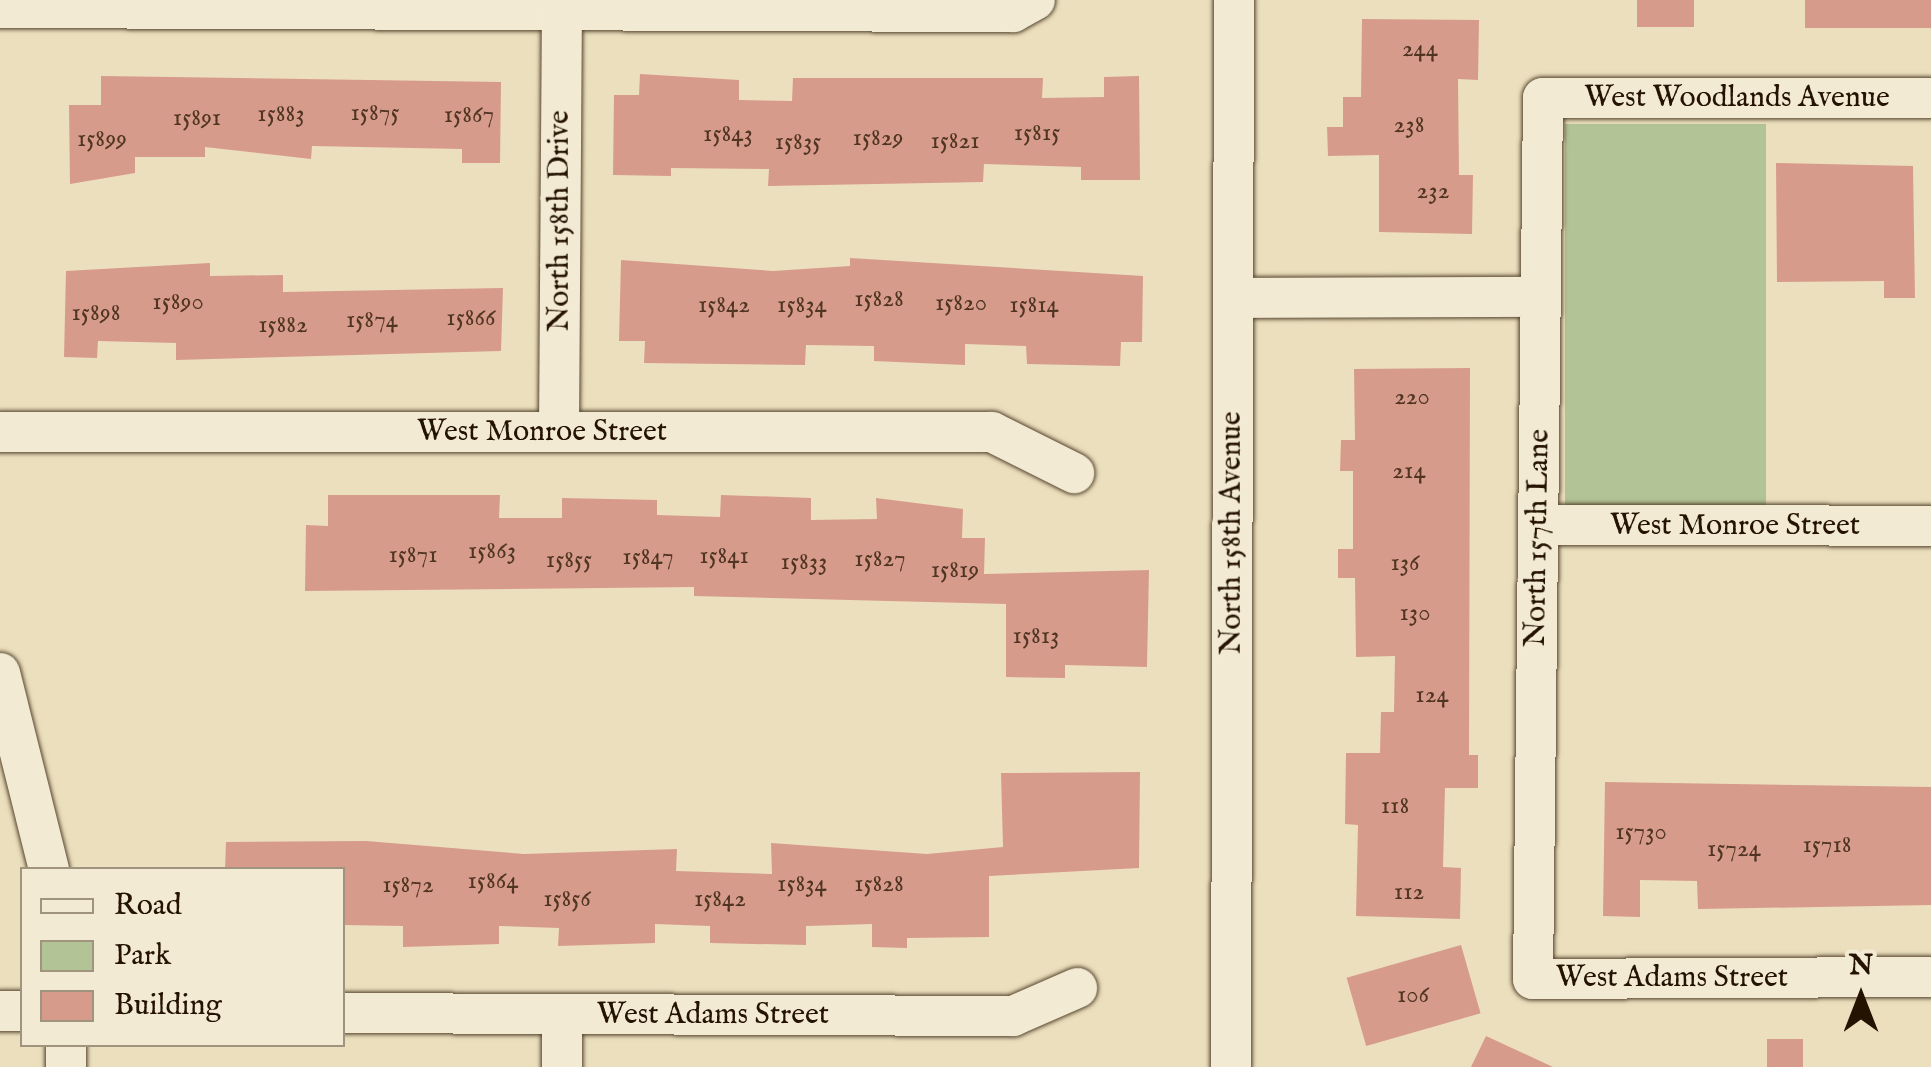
<!DOCTYPE html>
<style>
body{margin:0}
#map{position:relative;width:1931px;height:1067px;overflow:hidden;background:#ecdfbd;font-family:"IM FELL English",serif}
div>[style]{position:absolute}
[style*='--x']{left:calc(var(--x)*1px);top:calc(var(--y)*1px);width:calc(var(--w)*1px);rotate:calc(var(--a)*1deg)}
.green>*{inset:0;background:#b2c395;transform-origin:0 0}
.building>*{inset:0;background:#d79b8c;transform-origin:0 0}
.roads{filter:drop-shadow(0 0 2px #56462f) drop-shadow(0 0 2px #56462f)}
.minor>*{height:40px;margin:-20px;padding:0 20px;transform-origin:20px;border-radius:20px;background:#f3ead4}
span{translate:-50% -50%;white-space:nowrap;text-align:center;line-height:1.15;-webkit-text-stroke:10px #f3ead4;paint-order:stroke}
.number-label{font-size:25px;color:#513523}
.number-label span{-webkit-text-stroke-width:0}
.street-label{font-size:30px;color:#241300}
.legend{position:absolute;left:20px;top:867px;width:325px;height:180px;box-sizing:border-box;background:#f3ead4;border:2px solid #a0947f;margin:0;padding:12px 18px;list-style:none;font-size:30px;color:#241300}
.legend li{display:flex;align-items:center;gap:20px;height:50px}
.legend b{width:50px;border:2px solid #a0947f}
.north{position:absolute;left:1811px;top:947px;width:100px;height:100px;-webkit-text-stroke:8px #f3ead4;paint-order:stroke;rotate:0deg;font-size:28px;font-weight:700;line-height:40px;text-align:center;color:#241300}
.north::after{content:'';display:block;margin:auto;width:35px;height:45px;background:#241300;clip-path:polygon(50% 0,100% 100%,50% 72%,0 100%)}
</style>
<div id="map">
<div class="green">
<div style="left:1766px;top:124px;width:381px;height:201px;rotate:90deg"></div>
</div>
<div class="building">
<div style="left:1637px;top:0;width:57px;height:27px"></div>
<div style="left:1805px;top:0;width:126px;height:28px"></div>
<div style="clip-path:polygon(1362px 19px,1479px 20px,1478px 80px,1458px 79px,1459px 175px,1473px 175px,1472px 234px,1379px 232px,1379px 155px,1328px 156px,1327px 127px,1343px 127px,1343px 97px,1361px 97px)"></div>
<div style="clip-path:polygon(640px 74px,739px 80px,739px 100px,792px 101px,793px 78px,1043px 78px,1042px 98px,1104px 97px,1104px 77px,1139px 76px,1140px 180px,1081px 180px,1081px 167px,984px 164px,983px 182px,768px 186px,769px 169px,671px 168px,671px 176px,613px 175px,614px 95px,639px 95px)"></div>
<div style="clip-path:polygon(101px 76px,501px 82px,500px 163px,462px 163px,462px 149px,312px 146px,311px 159px,205px 147px,205px 157px,135px 157px,135px 173px,70px 184px,69px 105px,101px 105px)"></div>
<div style="clip-path:polygon(1776px 163px,1913px 166px,1915px 298px,1884px 298px,1884px 281px,1777px 282px)"></div>
<div style="clip-path:polygon(850px 258px,1143px 276px,1142px 342px,1121px 342px,1120px 366px,1027px 364px,1026px 346px,965px 344px,965px 365px,874px 361px,874px 346px,806px 345px,805px 365px,644px 363px,645px 341px,619px 341px,621px 260px,773px 271px,850px 266px)"></div>
<div style="clip-path:polygon(210px 263px,210px 276px,283px 275px,283px 292px,503px 288px,501px 351px,176px 360px,176px 343px,98px 341px,97px 358px,64px 357px,66px 271px)"></div>
<div style="clip-path:polygon(1470px 368px,1469px 755px,1478px 755px,1478px 788px,1445px 788px,1443px 867px,1461px 868px,1460px 919px,1356px 916px,1358px 825px,1345px 824px,1346px 753px,1380px 753px,1381px 712px,1394px 712px,1395px 656px,1356px 657px,1355px 578px,1338px 578px,1338px 549px,1353px 549px,1353px 471px,1340px 471px,1341px 440px,1355px 440px,1354px 369px)"></div>
<div style="clip-path:polygon(328px 495px,500px 495px,499px 518px,562px 518px,562px 498px,657px 500px,657px 515px,720px 517px,721px 495px,811px 498px,811px 520px,877px 519px,876px 498px,963px 509px,962px 538px,985px 538px,984px 574px,1149px 570px,1147px 667px,1065px 665px,1065px 678px,1006px 677px,1006px 604px,694px 596px,694px 587px,305px 591px,306px 525px,328px 526px)"></div>
<div style="clip-path:polygon(1140px 772px,1139px 868px,989px 876px,989px 937px,907px 938px,907px 948px,872px 947px,872px 924px,806px 926px,806px 945px,710px 943px,710px 926px,655px 924px,655px 943px,558px 946px,559px 928px,499px 926px,499px 944px,403px 947px,403px 926px,342px 925px,342px 870px,225px 870px,226px 842px,366px 841px,524px 854px,677px 849px,676px 871px,772px 874px,771px 843px,927px 854px,1003px 847px,1001px 773px)"></div>
<div style="clip-path:polygon(1605px 782px,1931px 787px,1931px 905px,1698px 909px,1697px 881px,1640px 880px,1640px 917px,1603px 916px)"></div>
<div style="left:1461px;top:945px;width:71px;height:119px;rotate:74deg"></div>
<div style="clip-path:polygon(1486px 1036px,1553px 1067px,1471px 1067px)"></div>
<div style="left:1767px;top:1039px;width:36px;height:28px"></div>
</div>
<div class="roads">
<div class="minor">
<div style="--x:0;--y:8;--w:1013;--a:0.23"></div>
<div style="--x:1013;--y:12;--w:25;--a:-29"></div>
<div style="--x:1931;--y:98;--w:388;--a:180"></div>
<div style="--x:1543;--y:98;--w:881;--a:90.65"></div>
<div style="--x:1533;--y:979;--w:398;--a:-0.3"></div>
<div style="--x:1233;--y:298;--w:308;--a:-0.2"></div>
<div style="--x:0;--y:432;--w:992;--a:0"></div>
<div style="--x:992;--y:432;--w:92;--a:26.6"></div>
<div style="--x:559;--y:432;--w:422;--a:-89.6"></div>
<div style="--x:1538;--y:525;--w:393;--a:0.1"></div>
<div style="--x:0;--y:673;--w:203;--a:76"></div>
<div style="--x:0;--y:1011;--w:22;--a:0"></div>
<div style="--x:342;--y:1013;--w:671;--a:0.26"></div>
<div style="--x:1013;--y:1016;--w:70;--a:-23.6"></div>
<div style="--x:66;--y:1067;--w:23;--a:-90"></div>
<div style="--x:562;--y:1067;--w:53;--a:-90"></div>
<div style="--x:1231;--y:1067;--w:1067;--a:-89.84"></div>
</div>
</div>
<div class="number-label">
<span style="left:1420px;top:49px">244</span>
<span style="left:375px;top:113px">15875</span>
<span style="left:281px;top:114px">15883</span>
<span style="left:469px;top:115px">15867</span>
<span style="left:197px;top:118px">15891</span>
<span style="left:1409px;top:125px">238</span>
<span style="left:1037px;top:133px">15815</span>
<span style="left:728px;top:134px">15843</span>
<span style="left:878px;top:138px">15829</span>
<span style="left:102px;top:139px">15899</span>
<span style="left:955px;top:141px">15821</span>
<span style="left:798px;top:142px">15835</span>
<span style="left:1433px;top:191px">232</span>
<span style="left:879px;top:299px">15828</span>
<span style="left:178px;top:302px">15890</span>
<span style="left:961px;top:303px">15820</span>
<span style="left:724px;top:305px">15842</span>
<span style="left:802px;top:305px">15834</span>
<span style="left:1034px;top:305px">15814</span>
<span style="left:96px;top:313px">15898</span>
<span style="left:471px;top:318px">15866</span>
<span style="left:372px;top:320px">15874</span>
<span style="left:283px;top:325px">15882</span>
<span style="left:1412px;top:397px">220</span>
<span style="left:1409px;top:471px">214</span>
<span style="left:492px;top:551px">15863</span>
<span style="left:413px;top:555px">15871</span>
<span style="left:724px;top:556px">15841</span>
<span style="left:648px;top:557px">15847</span>
<span style="left:880px;top:559px">15827</span>
<span style="left:569px;top:560px">15855</span>
<span style="left:804px;top:562px">15833</span>
<span style="left:1405px;top:563px">136</span>
<span style="left:955px;top:570px">15819</span>
<span style="left:1415px;top:613px">130</span>
<span style="left:1036px;top:636px">15813</span>
<span style="left:1432px;top:695px">124</span>
<span style="left:1395px;top:806px">118</span>
<span style="left:1641px;top:832px">15730</span>
<span style="left:1827px;top:845px">15718</span>
<span style="left:1734px;top:849px">15724</span>
<span style="left:493px;top:881px">15864</span>
<span style="left:802px;top:884px">15834</span>
<span style="left:879px;top:884px">15828</span>
<span style="left:408px;top:885px">15872</span>
<span style="left:1409px;top:892px">112</span>
<span style="left:567px;top:899px">15856</span>
<span style="left:720px;top:899px">15842</span>
<span style="left:1413px;top:995px">106</span>
</div>
<div class="street-label">
<span style="left:1737px;top:98px">West Woodlands Avenue</span>
<span style="left:560px;top:221px;rotate:-90deg">North 158th Drive</span>
<span style="left:542px;top:432px">West Monroe Street</span>
<span style="left:1735px;top:526px">West Monroe Street</span>
<span style="left:1232px;top:533px;rotate:-90deg">North 158th Avenue</span>
<span style="left:1538px;top:538px;rotate:-89deg">North 157th Lane</span>
<span style="left:1672px;top:978px">West Adams Street</span>
<span style="left:713px;top:1015px">West Adams Street</span>
</div>
<ul class="legend">
<li><b style="height:12px;background:#f3ead4"></b>Road</li>
<li><b style="height:28px;background:#b2c395"></b>Park</li>
<li><b style="height:28px;background:#d79b8c"></b>Building</li>
</ul>
<div class="north">N</div>
</div>
